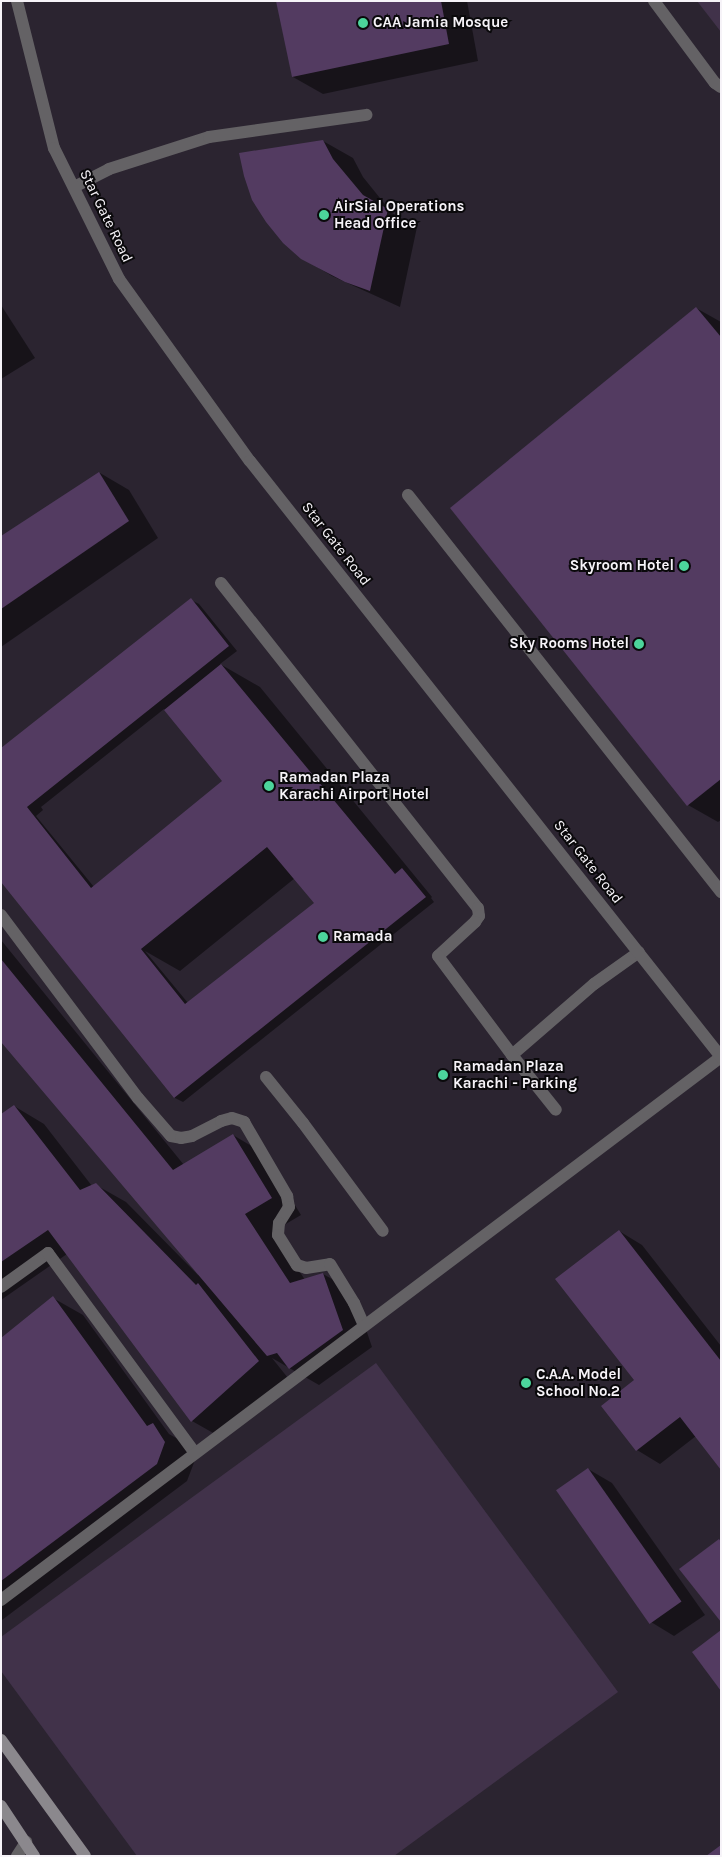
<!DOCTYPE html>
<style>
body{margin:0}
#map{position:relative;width:722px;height:1857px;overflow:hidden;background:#221e24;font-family:Karla,sans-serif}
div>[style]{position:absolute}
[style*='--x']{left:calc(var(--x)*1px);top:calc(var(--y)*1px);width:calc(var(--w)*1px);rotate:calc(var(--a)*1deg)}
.built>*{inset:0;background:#2b2430;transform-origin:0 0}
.green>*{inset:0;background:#41324a}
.shadow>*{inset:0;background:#0007}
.building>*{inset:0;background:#533b61;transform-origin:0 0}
.service>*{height:12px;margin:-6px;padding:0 6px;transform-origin:6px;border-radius:6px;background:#646265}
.minor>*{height:12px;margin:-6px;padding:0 6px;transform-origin:6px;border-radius:6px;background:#646265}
.tertiary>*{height:12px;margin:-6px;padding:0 6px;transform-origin:6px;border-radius:6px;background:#646265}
.secondary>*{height:12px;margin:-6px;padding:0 6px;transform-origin:6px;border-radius:6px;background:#8b888d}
.dots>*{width:14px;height:14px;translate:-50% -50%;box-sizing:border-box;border:2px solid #0a090b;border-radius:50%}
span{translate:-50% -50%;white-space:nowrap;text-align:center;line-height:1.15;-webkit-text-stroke:4px #0a090b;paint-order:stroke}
.poi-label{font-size:15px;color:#f6f3f8;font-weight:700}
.left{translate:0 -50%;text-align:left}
.right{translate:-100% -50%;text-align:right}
.street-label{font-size:15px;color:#f6f3f8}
.frame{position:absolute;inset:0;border:2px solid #f6f3f8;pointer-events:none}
</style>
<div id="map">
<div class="built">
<div style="left:1px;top:1px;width:720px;height:1855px"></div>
</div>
<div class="green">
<div style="clip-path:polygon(697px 1px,721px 1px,721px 32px)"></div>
<div style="clip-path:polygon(376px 1363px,618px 1692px,394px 1856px,137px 1856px,1px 1671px,1px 1637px)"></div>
</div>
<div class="shadow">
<div style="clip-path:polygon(277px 1px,467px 1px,478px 61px,323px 94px,293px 77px)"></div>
<div style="clip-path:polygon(323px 141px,353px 158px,363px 177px,392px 213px,417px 227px,400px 307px,332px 276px,302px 258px)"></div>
<div style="clip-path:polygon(1px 305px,35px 358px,1px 379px)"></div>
<div style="clip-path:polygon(696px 308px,721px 322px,721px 820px,718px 822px,688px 805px,452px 508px)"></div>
<div style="clip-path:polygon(100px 473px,129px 490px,158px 538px,1px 647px,1px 537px)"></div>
<div style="clip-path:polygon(evenodd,191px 600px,199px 604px,237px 651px,220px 664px,260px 687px,432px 897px,431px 898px,434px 902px,183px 1102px,175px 1098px,1px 880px,1px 750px,191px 600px,164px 709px,224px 781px,94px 887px,36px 816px,43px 810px,41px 807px,164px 709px,191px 600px,295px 878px,316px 903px,188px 1003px,145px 951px,180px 971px,295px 878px)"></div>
<div style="clip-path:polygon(1px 940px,184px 1165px,233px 1135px,263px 1153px,301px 1215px,274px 1231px,305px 1280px,323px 1274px,353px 1291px,372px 1347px,319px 1385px,272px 1358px,288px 1378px,222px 1438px,192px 1421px,67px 1254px,1px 1300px,1px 1115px,14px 1106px,44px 1124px,92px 1186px,96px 1185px,126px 1202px,198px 1275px,199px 1274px,1px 1040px)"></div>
<div style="clip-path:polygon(619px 1231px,642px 1245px,721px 1346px,721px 1468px,696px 1436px,660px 1464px,637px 1450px,636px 1380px)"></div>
<div style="clip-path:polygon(53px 1298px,83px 1315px,169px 1434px,183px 1442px,195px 1460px,187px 1481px,2px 1620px,1px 1339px)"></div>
<div style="clip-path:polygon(588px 1469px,612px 1483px,705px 1615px,674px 1636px,651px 1622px,558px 1490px)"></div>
</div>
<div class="building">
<div style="clip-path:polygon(276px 1px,441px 1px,449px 44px,292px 77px)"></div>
<div style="clip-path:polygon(323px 140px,333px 159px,363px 195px,388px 209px,370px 291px,345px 282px,301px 259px,283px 243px,266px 222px,252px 200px,244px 176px,239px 153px)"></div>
<div style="clip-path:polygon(696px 307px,721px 337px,721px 779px,687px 806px,450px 508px)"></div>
<div style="clip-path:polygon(99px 472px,129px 521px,1px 609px,1px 536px)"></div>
<div style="clip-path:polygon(evenodd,191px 598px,229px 646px,27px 807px,91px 888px,222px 781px,164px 710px,221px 664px,395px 874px,402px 868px,426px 897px,174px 1098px,1px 882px,1px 748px,191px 598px,267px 847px,314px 903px,185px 1004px,141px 949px,267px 847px)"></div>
<div style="clip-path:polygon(1px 959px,173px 1170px,233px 1134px,272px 1198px,245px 1214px,290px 1283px,323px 1273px,343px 1330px,289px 1369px,277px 1353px,267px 1356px,1px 1042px)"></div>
<div style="clip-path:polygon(14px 1105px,80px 1190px,96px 1183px,196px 1285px,198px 1283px,259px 1361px,191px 1422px,48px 1230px,1px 1262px,1px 1114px)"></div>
<div style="clip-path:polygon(619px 1230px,721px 1361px,721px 1470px,680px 1417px,636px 1451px,601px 1406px,634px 1380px,555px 1279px)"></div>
<div style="clip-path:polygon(53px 1296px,147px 1426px,153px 1423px,165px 1442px,157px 1464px,1px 1581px,1px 1338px)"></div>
<div style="left:588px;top:1468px;width:163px;height:39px;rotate:55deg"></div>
<div style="clip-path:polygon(719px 1539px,721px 1542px,721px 1622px,679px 1569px)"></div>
<div style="clip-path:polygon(721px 1630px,721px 1691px,692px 1652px)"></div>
<div style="clip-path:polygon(721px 1845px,721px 1856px,706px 1856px)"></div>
</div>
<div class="service">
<div style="--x:654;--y:1;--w:102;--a:53.4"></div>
<div style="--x:715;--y:83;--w:7;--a:34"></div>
<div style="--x:74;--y:187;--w:39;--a:-27"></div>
<div style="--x:109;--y:169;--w:105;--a:-17.7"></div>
<div style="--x:209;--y:137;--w:159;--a:-8"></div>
<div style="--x:408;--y:495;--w:506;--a:51.75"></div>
<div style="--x:221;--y:583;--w:414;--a:51.7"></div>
<div style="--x:478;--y:908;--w:8;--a:83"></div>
<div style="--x:479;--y:916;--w:7;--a:124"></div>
<div style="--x:475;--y:922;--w:50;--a:137.4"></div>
<div style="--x:438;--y:956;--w:124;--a:53.2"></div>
<div style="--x:512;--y:1055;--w:108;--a:-40.9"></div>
<div style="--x:594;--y:984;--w:55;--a:-35.4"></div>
<div style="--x:1;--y:915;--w:229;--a:53.2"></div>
<div style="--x:138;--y:1098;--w:50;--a:49"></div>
<div style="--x:171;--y:1136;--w:10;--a:11"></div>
<div style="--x:181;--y:1138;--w:11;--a:-10"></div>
<div style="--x:192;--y:1136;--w:33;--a:-27"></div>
<div style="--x:221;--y:1121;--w:11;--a:-15"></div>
<div style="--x:232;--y:1118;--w:13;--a:18"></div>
<div style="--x:244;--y:1122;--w:86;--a:59.8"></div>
<div style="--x:287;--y:1196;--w:11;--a:80"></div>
<div style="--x:289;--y:1207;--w:19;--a:122"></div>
<div style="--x:279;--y:1223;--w:12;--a:95"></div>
<div style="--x:278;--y:1235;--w:36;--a:58"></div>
<div style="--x:297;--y:1265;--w:9;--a:18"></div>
<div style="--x:306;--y:1268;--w:24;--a:-9"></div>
<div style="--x:330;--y:1264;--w:46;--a:58.4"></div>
<div style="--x:354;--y:1303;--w:24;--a:66"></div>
<div style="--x:512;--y:1055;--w:70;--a:51.3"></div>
<div style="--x:266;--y:1077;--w:59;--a:51.2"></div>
<div style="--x:303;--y:1123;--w:134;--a:53.5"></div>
<div style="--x:1;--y:1287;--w:58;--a:-35.9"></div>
<div style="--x:48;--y:1253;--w:248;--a:53.7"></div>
</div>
<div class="minor">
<div style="--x:1;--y:1600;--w:902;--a:-37.02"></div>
<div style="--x:17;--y:1856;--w:17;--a:-57"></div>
</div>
<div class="tertiary">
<div style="--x:17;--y:1;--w:152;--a:75.9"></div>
<div style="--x:54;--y:148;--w:146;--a:63.6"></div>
<div style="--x:119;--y:279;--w:224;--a:54.3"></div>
<div style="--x:250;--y:461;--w:760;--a:51.68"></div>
</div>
<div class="secondary">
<div style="--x:1;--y:1740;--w:143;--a:54.1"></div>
<div style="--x:1;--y:1806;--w:60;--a:56.6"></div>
</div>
<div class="dots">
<div style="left:363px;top:23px;background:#4cd49b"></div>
<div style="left:324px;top:215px;background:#4cd49b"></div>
<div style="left:684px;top:566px;background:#4cd49b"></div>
<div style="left:639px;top:644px;background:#4cd49b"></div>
<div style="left:269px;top:786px;background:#4cd49b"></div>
<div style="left:323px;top:937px;background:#4cd49b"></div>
<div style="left:443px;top:1075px;background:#4cd49b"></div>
<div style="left:526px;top:1383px;background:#4cd49b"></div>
</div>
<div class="poi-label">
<span class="left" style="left:373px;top:23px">CAA Jamia Mosque</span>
<span class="left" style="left:334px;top:215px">AirSial Operations<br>Head Office</span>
<span class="right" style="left:674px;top:566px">Skyroom Hotel</span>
<span class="right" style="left:629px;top:644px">Sky Rooms Hotel</span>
<span class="left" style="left:279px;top:786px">Ramadan Plaza<br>Karachi Airport Hotel</span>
<span class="left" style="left:333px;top:937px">Ramada</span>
<span class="left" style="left:453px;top:1075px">Ramadan Plaza<br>Karachi - Parking</span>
<span class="left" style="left:536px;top:1383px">C.A.A. Model<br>School No.2</span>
</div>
<div class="street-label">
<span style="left:106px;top:216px;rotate:64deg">Star Gate Road</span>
<span style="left:336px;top:544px;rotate:52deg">Star Gate Road</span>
<span style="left:588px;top:862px;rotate:52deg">Star Gate Road</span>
</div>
<div class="frame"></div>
</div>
